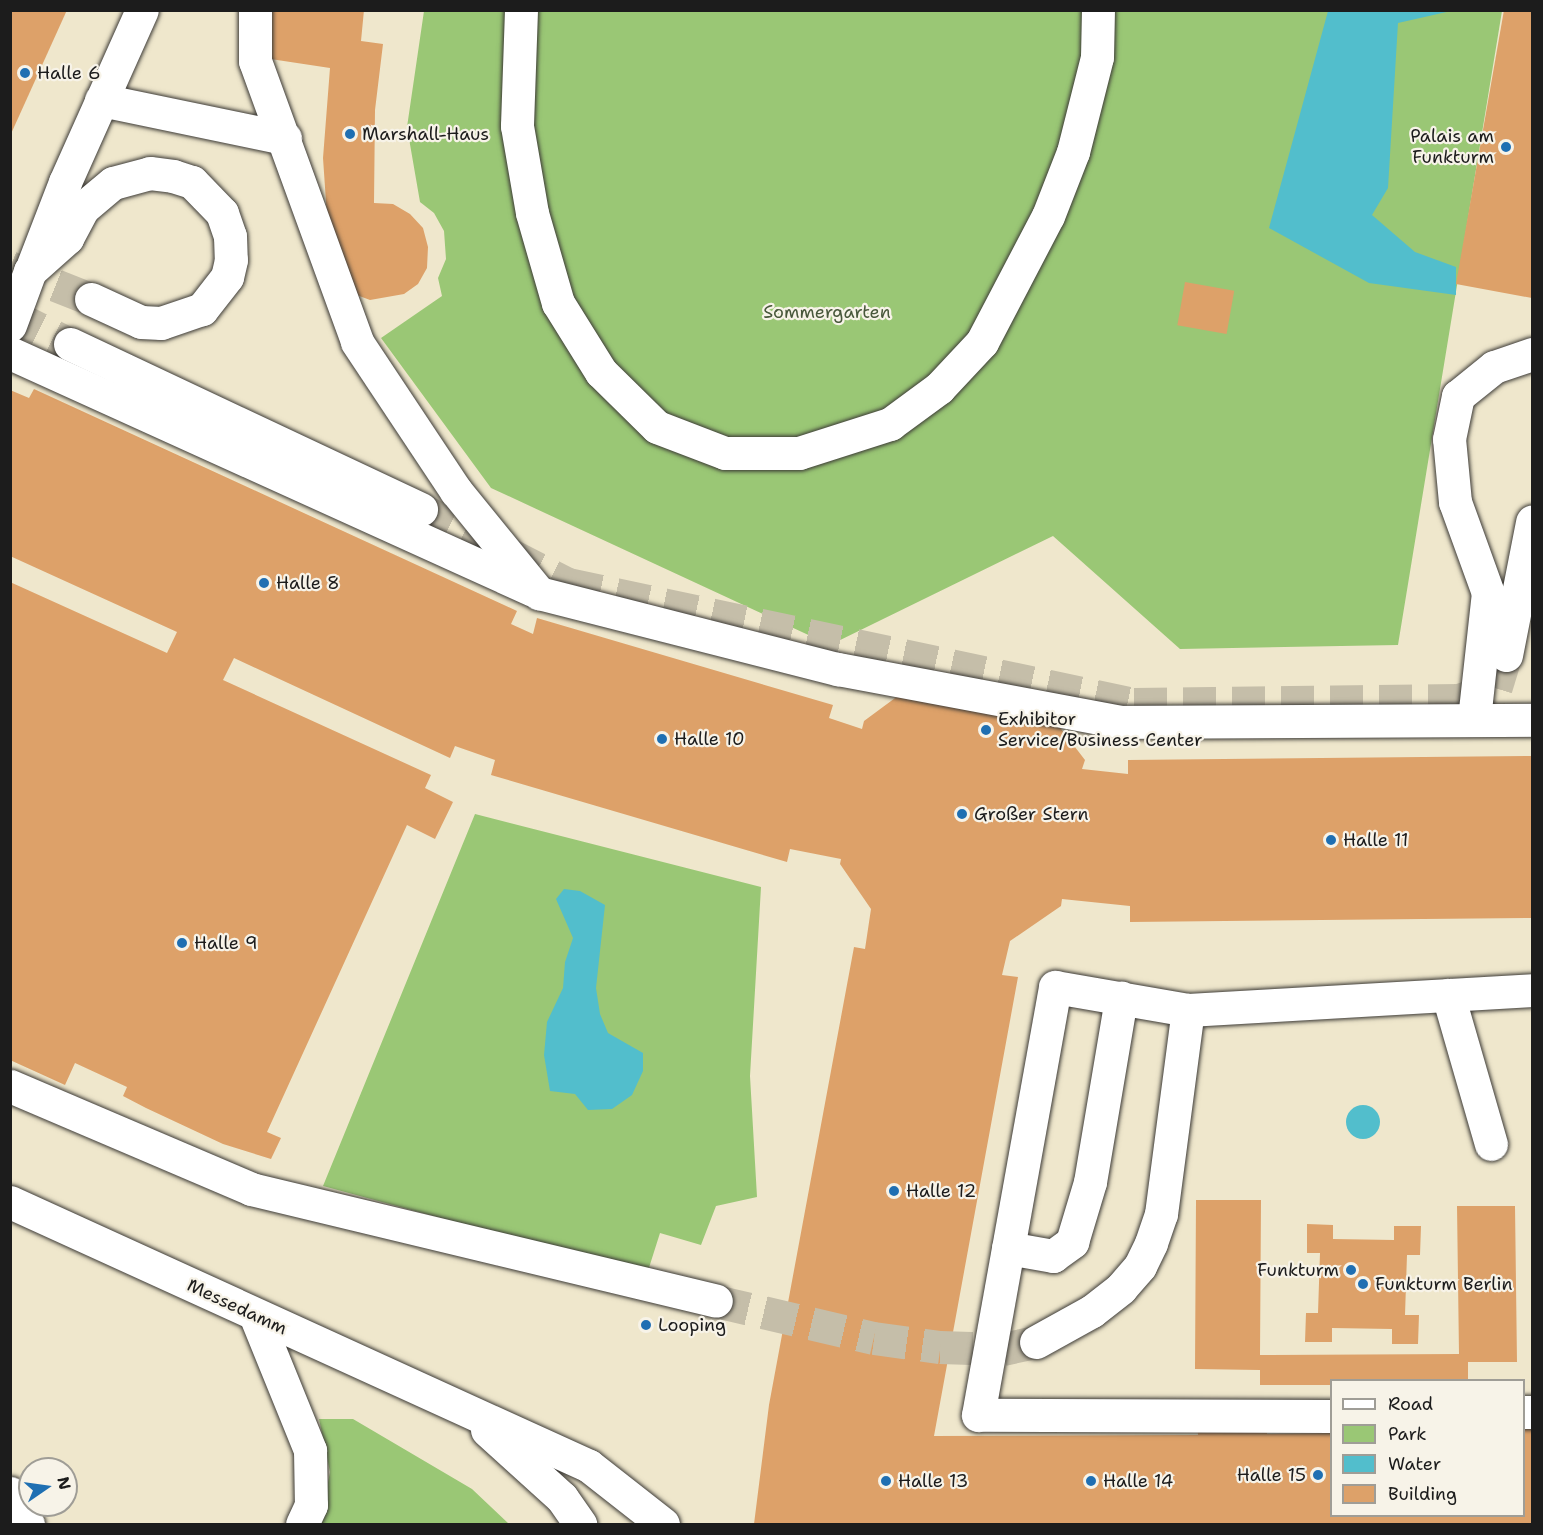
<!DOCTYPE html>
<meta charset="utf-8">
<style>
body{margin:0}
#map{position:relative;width:1543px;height:1535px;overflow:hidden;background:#efe7cc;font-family:"Shantell Sans",sans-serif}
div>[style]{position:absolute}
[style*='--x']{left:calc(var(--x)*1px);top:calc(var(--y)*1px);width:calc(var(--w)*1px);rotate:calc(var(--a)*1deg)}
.green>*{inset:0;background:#9ac775}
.water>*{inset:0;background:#52becc}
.round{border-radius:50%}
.building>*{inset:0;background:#dda169;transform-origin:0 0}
.minor-tunnel>*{height:33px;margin-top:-16.5px;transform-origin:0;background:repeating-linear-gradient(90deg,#c5bea9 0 33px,transparent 0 49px)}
.roads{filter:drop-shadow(0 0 2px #3c3a36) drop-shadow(0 0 2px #3c3a36)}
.minor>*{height:33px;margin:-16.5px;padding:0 16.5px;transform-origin:16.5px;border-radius:16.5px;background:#fff}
.major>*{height:33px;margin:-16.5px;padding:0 16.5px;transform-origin:16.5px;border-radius:16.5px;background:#fff}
.highway>*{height:33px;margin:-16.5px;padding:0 16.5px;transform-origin:16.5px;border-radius:16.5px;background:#fff}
.dots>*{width:16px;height:16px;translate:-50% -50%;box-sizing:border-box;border:3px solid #f7f3e8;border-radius:50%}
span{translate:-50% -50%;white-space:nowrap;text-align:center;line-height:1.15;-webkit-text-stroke:4.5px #f7f3e8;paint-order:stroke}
.poi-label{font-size:18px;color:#1c1c1c}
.left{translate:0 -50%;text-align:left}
.right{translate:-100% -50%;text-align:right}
.park-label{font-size:18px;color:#48583b}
.street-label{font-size:18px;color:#1c1c1c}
.frame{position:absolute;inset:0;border:12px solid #1c1c1c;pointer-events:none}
.legend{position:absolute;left:1330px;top:1379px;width:195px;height:138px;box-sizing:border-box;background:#f7f3e8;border:2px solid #9f9d96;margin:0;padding:8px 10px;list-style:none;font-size:18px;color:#1c1c1c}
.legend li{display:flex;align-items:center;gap:12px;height:30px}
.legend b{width:30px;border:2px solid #9f9d96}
.north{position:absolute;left:18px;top:1457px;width:60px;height:60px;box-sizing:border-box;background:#f7f3e8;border:2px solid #9f9d96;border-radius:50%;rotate:77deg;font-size:16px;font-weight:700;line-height:24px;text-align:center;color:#1c1c1c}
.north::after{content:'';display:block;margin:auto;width:21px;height:27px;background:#1f6fb2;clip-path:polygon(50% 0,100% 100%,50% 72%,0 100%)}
</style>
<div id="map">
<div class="green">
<div style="clip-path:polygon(424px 11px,1502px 11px,1398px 645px,1180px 649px,1053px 536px,830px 645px,491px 488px,381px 338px,442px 296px,438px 278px,446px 259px,444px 231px,434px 213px,420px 202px,407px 127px)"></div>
<div style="clip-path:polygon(475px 814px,761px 887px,750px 1076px,757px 1197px,716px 1206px,701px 1245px,660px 1233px,647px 1274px,323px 1186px)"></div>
<div style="clip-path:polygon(319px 1419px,353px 1419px,472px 1489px,509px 1524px,320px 1524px,330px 1472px)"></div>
</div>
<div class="water">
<div style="clip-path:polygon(1328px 11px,1451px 11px,1398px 23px,1388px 188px,1372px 215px,1415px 252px,1456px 267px,1456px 295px,1369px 283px,1269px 228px)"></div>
<div style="clip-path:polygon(564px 889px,580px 891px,605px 905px,596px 988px,600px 1014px,608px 1033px,643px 1053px,643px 1071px,632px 1095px,612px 1109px,588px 1110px,575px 1094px,550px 1091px,544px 1055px,547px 1022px,563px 988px,565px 962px,573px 938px,556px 899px)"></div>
<div class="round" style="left:1346px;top:1105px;width:34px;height:34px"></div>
</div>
<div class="building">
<div style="clip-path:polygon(10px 10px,67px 10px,10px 136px)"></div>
<div style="clip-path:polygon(271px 10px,364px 10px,361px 41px,383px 44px,375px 110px,374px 203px,393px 204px,410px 214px,423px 228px,428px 247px,427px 268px,418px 284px,404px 294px,370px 300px,354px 294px,328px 231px,323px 158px,330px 68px,264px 58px)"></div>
<div style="clip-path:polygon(1504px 10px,1532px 10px,1532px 298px,1456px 284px)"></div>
<div style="left:1185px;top:282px;width:50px;height:44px;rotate:10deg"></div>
<div style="clip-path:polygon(34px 389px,517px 611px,511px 624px,533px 634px,537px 618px,833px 705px,829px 718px,862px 729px,864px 721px,910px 687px,1048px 712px,1085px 760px,1082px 769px,1128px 774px,1128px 760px,1532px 756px,1532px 918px,1130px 922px,1130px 906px,1062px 899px,1061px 906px,1010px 941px,1002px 975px,1018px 977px,934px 1436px,1198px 1435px,1197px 1424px,1267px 1423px,1267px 1434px,1332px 1433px,1332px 1516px,1524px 1516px,1524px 1428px,1532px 1428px,1532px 1524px,754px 1524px,769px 1405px,854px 947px,865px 949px,871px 909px,840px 864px,841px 859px,790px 849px,787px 862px,491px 775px,495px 760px,455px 746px,450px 758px,234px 658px,223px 680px,431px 775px,425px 788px,453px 802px,435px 839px,407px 825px,267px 1132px,281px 1138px,271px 1159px,223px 1144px,146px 1108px,123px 1096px,127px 1087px,75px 1063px,65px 1085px,10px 1060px,10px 582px,167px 653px,177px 632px,10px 556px,10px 390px,29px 398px)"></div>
<div style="clip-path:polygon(1196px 1200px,1261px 1200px,1260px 1355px,1459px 1354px,1457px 1206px,1515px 1206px,1517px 1362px,1468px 1362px,1468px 1380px,1332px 1380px,1332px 1385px,1260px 1385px,1260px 1370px,1195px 1369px)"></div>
<div style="clip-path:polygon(1307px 1224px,1333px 1225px,1333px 1239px,1394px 1240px,1394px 1226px,1421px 1226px,1420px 1255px,1407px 1255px,1405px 1315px,1419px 1315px,1418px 1344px,1392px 1344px,1392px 1329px,1332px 1328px,1332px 1342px,1305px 1342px,1306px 1313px,1318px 1313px,1320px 1253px,1307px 1253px)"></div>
</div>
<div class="minor-tunnel">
<div style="--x:10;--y:267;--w:87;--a:21.6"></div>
<div style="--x:10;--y:314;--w:67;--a:26.6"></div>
<div style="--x:421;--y:509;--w:165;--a:27"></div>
<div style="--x:568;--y:584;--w:579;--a:11.97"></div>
<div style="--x:1134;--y:704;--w:325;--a:-0.7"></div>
<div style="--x:1459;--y:700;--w:39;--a:-18"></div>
<div style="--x:1496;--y:688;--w:34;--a:-73"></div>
<div style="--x:716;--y:1301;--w:162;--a:13.2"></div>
<div style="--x:874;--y:1338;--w:67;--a:7.8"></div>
<div style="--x:940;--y:1347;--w:63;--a:1.8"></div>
<div style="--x:1003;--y:1349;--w:34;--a:-12"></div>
</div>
<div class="roads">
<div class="minor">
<div style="--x:255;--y:10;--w:51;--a:90"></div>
<div style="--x:255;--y:61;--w:299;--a:70"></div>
<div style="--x:357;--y:342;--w:179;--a:56.4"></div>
<div style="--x:456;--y:491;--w:132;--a:50.9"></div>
<div style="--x:539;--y:593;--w:309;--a:14.3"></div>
<div style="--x:838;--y:669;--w:289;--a:10.6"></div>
<div style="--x:1122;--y:722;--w:410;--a:-0.3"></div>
<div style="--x:521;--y:10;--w:116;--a:92"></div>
<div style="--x:517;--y:126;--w:88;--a:80.2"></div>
<div style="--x:532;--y:213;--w:94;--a:73.9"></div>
<div style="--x:558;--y:303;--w:81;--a:58.1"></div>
<div style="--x:601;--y:372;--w:78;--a:44.5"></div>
<div style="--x:657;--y:427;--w:73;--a:20.9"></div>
<div style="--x:725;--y:453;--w:74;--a:0"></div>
<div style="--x:799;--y:453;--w:96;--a:-17.7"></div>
<div style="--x:890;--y:424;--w:61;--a:-36.3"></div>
<div style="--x:939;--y:388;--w:63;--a:-46.9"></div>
<div style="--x:982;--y:342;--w:142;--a:-62.4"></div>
<div style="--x:1048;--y:216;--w:69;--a:-68.7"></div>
<div style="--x:1073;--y:152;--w:98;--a:-75.8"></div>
<div style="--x:1097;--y:57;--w:47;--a:-88.8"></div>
<div style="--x:101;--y:100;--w:188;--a:11.7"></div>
<div style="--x:33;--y:265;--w:89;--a:-68.9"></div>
<div style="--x:65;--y:182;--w:188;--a:-65.9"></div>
<div style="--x:10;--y:325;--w:58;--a:-69.7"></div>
<div style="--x:30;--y:271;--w:50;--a:-41.7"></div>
<div style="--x:67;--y:238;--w:34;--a:-62"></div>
<div style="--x:83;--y:208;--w:39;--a:-40"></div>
<div style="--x:113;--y:183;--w:38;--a:-15"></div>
<div style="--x:150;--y:173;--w:23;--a:7"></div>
<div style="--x:173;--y:176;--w:20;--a:18"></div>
<div style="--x:192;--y:182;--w:43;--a:45.9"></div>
<div style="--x:222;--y:213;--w:24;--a:71"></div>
<div style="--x:230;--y:236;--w:24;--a:88"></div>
<div style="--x:231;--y:260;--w:17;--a:103"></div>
<div style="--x:227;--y:277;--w:41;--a:128"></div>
<div style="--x:202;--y:309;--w:43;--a:161.1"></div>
<div style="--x:161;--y:323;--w:20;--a:-177"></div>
<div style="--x:141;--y:322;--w:55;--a:-155.3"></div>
<div style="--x:70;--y:344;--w:388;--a:25.2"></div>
<div style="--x:10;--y:353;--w:574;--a:24.38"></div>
<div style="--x:1506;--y:655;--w:136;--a:-78.9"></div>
<div style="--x:1474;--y:719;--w:127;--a:-83.7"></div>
<div style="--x:1488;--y:593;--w:97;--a:-109.9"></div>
<div style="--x:1455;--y:502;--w:63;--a:-95.4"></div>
<div style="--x:1449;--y:439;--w:44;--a:-78.2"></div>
<div style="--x:1458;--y:396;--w:46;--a:-38.9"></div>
<div style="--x:1494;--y:367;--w:40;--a:-18.9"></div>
<div style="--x:1448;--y:995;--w:155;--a:73.9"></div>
<div style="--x:10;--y:1086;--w:262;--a:23.1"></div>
<div style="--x:251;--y:1189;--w:478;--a:13.5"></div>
<div style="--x:1008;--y:1248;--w:46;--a:10.1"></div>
<div style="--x:1053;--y:1256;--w:24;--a:-36"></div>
<div style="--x:1072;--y:1242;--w:63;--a:-73.3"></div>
<div style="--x:1090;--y:1182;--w:187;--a:-80.4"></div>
<div style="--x:1036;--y:1342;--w:64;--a:-29"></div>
<div style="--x:1092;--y:1311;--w:37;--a:-38"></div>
<div style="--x:1121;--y:1288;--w:29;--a:-49"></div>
<div style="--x:1140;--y:1266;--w:25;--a:-64"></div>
<div style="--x:1151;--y:1243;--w:31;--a:-71"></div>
<div style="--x:1161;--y:1214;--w:206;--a:-82.5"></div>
<div style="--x:1524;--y:1412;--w:8;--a:0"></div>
<div style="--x:1332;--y:1416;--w:354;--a:-179.8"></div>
<div style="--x:978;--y:1415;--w:435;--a:-79.8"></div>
<div style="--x:1055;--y:987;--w:135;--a:9.8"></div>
<div style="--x:1188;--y:1010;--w:345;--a:-3.3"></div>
</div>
<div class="major">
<div style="--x:10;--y:1202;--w:636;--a:24.51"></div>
<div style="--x:589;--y:1466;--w:94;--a:38.1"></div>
<div style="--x:487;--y:1430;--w:101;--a:42.2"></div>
<div style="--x:562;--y:1498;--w:32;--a:55"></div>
</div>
<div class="highway">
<div style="--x:256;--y:1317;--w:144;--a:67.9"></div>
<div style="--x:310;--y:1450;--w:55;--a:89"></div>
<div style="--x:311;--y:1505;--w:21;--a:115"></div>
<div style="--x:10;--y:1493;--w:36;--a:60"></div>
</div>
</div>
<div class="dots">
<div style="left:25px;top:73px;background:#1f6fb2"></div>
<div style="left:350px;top:134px;background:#1f6fb2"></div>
<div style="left:1506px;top:147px;background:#1f6fb2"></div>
<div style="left:264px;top:583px;background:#1f6fb2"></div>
<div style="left:986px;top:730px;background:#1f6fb2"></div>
<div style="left:662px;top:739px;background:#1f6fb2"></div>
<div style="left:962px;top:814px;background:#1f6fb2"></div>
<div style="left:1331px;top:840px;background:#1f6fb2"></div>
<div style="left:182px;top:943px;background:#1f6fb2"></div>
<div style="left:894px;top:1191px;background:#1f6fb2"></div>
<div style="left:1351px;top:1270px;background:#1f6fb2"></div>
<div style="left:1363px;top:1284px;background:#1f6fb2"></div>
<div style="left:646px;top:1325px;background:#1f6fb2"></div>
<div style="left:1318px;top:1475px;background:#1f6fb2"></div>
<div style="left:886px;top:1481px;background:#1f6fb2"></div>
<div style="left:1091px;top:1481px;background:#1f6fb2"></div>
</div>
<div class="poi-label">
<span class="left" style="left:37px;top:73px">Halle 6</span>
<span class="left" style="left:362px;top:134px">Marshall-Haus</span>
<span class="right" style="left:1494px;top:147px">Palais am<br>Funkturm</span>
<span class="left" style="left:276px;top:583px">Halle 8</span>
<span class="left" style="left:998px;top:730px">Exhibitor<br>Service/Business Center</span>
<span class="left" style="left:674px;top:739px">Halle 10</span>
<span class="left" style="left:974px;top:814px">Großer Stern</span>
<span class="left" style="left:1343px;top:840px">Halle 11</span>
<span class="left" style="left:194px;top:943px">Halle 9</span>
<span class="left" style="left:906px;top:1191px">Halle 12</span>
<span class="right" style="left:1339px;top:1270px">Funkturm</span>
<span class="left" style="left:1375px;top:1284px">Funkturm Berlin</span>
<span class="left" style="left:658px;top:1325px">Looping</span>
<span class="right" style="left:1306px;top:1475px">Halle 15</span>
<span class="left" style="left:898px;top:1481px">Halle 13</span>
<span class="left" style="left:1103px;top:1481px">Halle 14</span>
</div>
<div class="park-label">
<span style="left:827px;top:312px">Sommergarten</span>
</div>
<div class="street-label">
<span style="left:237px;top:1307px;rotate:25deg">Messedamm</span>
</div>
<div class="frame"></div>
<ul class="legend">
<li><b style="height:8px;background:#fff"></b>Road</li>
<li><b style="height:16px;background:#9ac775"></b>Park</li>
<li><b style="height:16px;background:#52becc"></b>Water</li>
<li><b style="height:16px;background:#dda169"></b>Building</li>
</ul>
<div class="north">N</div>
</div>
